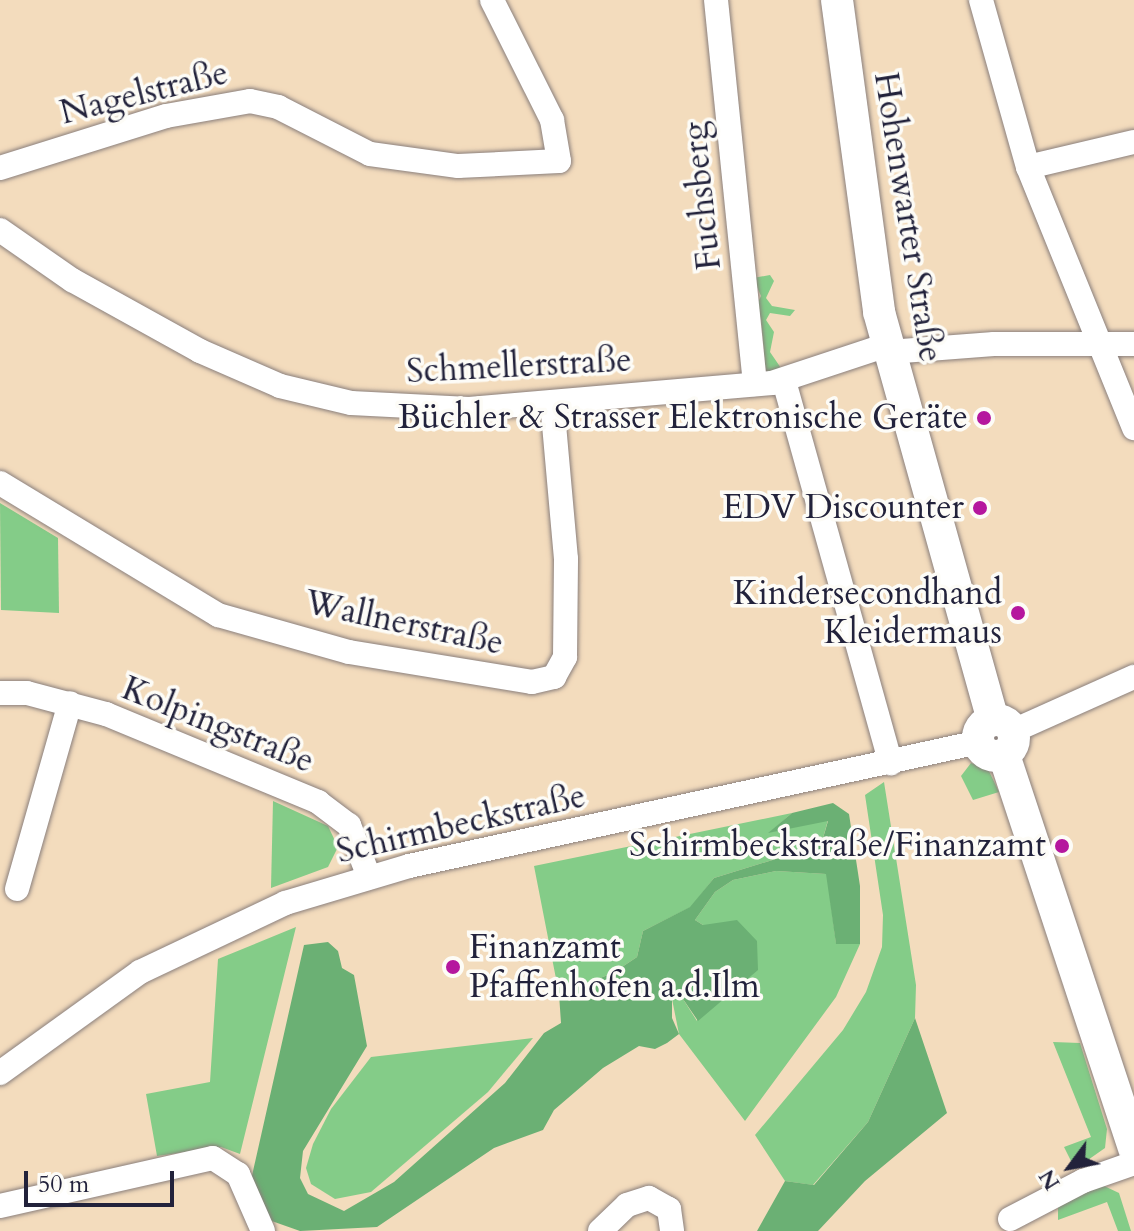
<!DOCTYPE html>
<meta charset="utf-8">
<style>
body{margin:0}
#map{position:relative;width:1134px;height:1231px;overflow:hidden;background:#f3dcbd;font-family:Cardo,serif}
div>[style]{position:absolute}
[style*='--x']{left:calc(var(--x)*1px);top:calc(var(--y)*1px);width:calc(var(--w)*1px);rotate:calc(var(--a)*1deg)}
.green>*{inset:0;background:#84cc88}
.forest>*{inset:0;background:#6bb074}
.roads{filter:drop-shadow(0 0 2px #8a7f7c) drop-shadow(0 0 2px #8a7f7c)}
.street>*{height:24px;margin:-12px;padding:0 12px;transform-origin:12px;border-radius:12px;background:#fff}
.secondary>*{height:32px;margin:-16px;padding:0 16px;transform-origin:16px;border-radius:16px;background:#fff}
.secondary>.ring{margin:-16px;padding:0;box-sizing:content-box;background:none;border:32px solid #fff;border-radius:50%}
.dots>*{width:22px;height:22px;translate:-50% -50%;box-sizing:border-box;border:4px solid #fdfcf7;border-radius:50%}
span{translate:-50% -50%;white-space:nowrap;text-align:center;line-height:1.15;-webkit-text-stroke:7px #fdfcf7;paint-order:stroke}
.street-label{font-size:34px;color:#22223b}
.poi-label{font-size:34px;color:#22223b}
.right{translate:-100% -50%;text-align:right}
.left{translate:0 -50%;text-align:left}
.north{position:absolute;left:1030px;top:1127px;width:80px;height:80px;-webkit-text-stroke:6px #fdfcf7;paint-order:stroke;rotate:238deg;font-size:22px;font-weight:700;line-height:32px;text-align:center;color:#22223b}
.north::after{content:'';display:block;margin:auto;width:28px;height:36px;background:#22223b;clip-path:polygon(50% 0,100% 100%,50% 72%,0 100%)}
.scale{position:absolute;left:24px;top:1171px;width:150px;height:36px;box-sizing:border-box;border:4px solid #22223b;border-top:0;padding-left:10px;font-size:24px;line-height:28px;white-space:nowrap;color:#22223b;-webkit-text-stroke:6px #fdfcf7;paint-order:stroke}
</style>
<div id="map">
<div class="green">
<div style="clip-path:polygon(770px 275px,774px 281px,766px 298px,772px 306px,795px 310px,790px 316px,770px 313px,766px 320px,774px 332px,770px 352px,783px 371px,766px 375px,761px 319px,753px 313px,761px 296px,753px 278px)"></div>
<div style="clip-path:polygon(0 503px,58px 538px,59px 613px,1px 610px)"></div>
<div style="clip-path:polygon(971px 763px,988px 769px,999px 792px,973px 800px,961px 776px)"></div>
<div style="clip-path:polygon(884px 782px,916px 985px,915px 1018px,868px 1122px,813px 1185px,785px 1181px,755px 1135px,843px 1030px,866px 992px,882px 947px,883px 915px,865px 795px)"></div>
<div style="clip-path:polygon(273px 801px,328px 826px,338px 847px,328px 867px,271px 888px)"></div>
<div style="clip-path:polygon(792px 813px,770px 832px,828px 820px,821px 845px,714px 878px,691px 907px,643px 931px,637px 957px,613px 973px,559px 994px,534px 866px)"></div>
<div style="clip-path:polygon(776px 871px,827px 874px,836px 943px,860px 944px,836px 997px,745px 1121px,679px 1034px,672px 999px,683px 999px,697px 1021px,703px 925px,695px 920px,715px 892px,733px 880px)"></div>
<div style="clip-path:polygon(296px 927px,240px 1154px,221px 1147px,157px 1156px,146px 1094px,210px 1082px,218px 959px)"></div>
<div style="clip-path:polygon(533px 1038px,488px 1092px,371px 1192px,335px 1199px,311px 1184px,306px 1168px,313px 1144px,331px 1109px,371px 1057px)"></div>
<div style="clip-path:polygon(1053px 1042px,1080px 1043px,1107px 1129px,1105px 1148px,1075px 1169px,1064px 1147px,1091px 1137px)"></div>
<div style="clip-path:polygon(1102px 1185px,1119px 1193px,1131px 1231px,1118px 1231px,1107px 1202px,1058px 1220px,1058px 1205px)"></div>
</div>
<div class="forest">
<div style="clip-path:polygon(833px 803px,849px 814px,860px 886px,860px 944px,836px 944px,826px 874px,776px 871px,733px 880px,715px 892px,695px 920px,703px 925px,737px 920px,757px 941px,758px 970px,698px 1021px,683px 999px,672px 999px,672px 1018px,679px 1034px,667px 1043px,655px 1049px,639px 1046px,603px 1068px,554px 1110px,543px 1130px,494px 1148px,377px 1227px,300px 1231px,266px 1219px,251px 1180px,304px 945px,328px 942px,338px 951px,342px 968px,354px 975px,367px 1046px,303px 1151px,300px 1178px,308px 1194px,344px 1211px,394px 1182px,505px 1083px,544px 1033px,561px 1023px,559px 994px,613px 973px,637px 957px,643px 931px,690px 907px,714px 878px,821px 845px,828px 821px,768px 833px,792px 813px)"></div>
<div style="clip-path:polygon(915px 1018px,947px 1113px,865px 1181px,818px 1231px,757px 1231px,785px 1181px,814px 1185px,868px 1122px)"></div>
</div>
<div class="roads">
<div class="street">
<div style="--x:716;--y:0;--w:386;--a:84.2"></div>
<div style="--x:981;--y:0;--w:173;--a:74.3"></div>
<div style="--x:1028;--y:167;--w:282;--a:67.9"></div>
<div style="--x:1028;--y:167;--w:109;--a:-13.3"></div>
<div style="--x:0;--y:168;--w:174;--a:-17.4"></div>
<div style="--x:166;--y:116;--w:85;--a:-10.1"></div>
<div style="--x:250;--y:101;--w:29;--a:12"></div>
<div style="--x:278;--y:107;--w:103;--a:27.1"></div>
<div style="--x:370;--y:154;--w:89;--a:7.8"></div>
<div style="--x:458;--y:166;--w:101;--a:-2.8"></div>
<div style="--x:559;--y:161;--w:42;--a:-99.7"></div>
<div style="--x:552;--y:120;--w:134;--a:-116.6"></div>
<div style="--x:0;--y:230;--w:88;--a:34.8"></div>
<div style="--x:72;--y:280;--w:146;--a:29"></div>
<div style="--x:200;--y:351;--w:87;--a:23.6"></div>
<div style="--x:280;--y:386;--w:73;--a:13.5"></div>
<div style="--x:351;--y:403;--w:118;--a:2.9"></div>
<div style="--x:469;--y:409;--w:304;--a:-4.9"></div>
<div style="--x:772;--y:383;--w:121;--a:-18.3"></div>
<div style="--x:889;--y:352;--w:105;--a:-4.4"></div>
<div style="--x:994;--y:344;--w:140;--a:0"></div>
<div style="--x:784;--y:381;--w:397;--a:74.4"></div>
<div style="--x:0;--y:483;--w:255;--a:31.2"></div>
<div style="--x:218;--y:615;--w:136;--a:15.8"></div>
<div style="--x:349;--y:652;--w:185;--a:9.3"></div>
<div style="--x:532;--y:682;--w:23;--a:-13"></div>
<div style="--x:554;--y:677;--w:23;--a:-61"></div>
<div style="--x:565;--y:657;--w:98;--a:-89.4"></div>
<div style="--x:566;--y:559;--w:157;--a:-95.1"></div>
<div style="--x:0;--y:693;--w:27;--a:0"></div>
<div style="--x:27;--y:693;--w:82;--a:14.9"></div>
<div style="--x:106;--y:714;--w:230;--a:22.5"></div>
<div style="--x:318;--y:802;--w:39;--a:37"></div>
<div style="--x:349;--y:825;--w:56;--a:69"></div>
<div style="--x:1013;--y:731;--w:133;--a:-24.1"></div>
<div style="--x:17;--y:889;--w:193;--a:-74.1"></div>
<div style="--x:0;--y:1073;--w:173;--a:-35.8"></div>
<div style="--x:140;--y:972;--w:161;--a:-25.4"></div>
<div style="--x:285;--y:903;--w:129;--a:-16.6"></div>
<div style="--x:409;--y:866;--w:583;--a:-12.27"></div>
<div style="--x:0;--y:1206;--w:218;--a:-12.7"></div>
<div style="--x:213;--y:1158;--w:30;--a:33"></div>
<div style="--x:238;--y:1174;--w:62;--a:66.3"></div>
<div style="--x:1010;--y:1219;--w:82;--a:-27.5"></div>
<div style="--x:1083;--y:1181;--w:54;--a:-19.4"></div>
<div style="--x:600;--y:1231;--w:37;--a:-44"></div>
<div style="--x:627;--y:1205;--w:23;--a:-18"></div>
<div style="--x:649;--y:1198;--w:23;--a:29"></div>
<div style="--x:669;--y:1209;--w:22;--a:82"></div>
</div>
<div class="secondary">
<div style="--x:837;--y:0;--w:315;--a:82.3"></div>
<div style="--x:879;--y:312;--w:424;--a:74.4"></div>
<div class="ring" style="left:978px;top:720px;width:4px;height:4px"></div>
<div style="--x:1004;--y:755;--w:414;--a:71.7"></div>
</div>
</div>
<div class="dots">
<div style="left:984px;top:418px;background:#b5179e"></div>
<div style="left:980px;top:508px;background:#b5179e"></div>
<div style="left:1018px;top:613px;background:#b5179e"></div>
<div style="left:1062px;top:846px;background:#b5179e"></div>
<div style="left:453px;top:967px;background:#b5179e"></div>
</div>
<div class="street-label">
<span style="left:144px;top:93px;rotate:-14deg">Nagelstraße</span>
<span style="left:702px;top:196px;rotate:-96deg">Fuchsberg</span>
<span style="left:908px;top:217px;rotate:81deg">Hohenwarter Straße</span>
<span style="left:519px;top:366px;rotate:-3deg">Schmellerstraße</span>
<span style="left:404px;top:623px;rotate:12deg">Wallnerstraße</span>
<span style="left:218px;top:725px;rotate:22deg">Kolpingstraße</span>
<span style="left:461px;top:824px;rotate:-13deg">Schirmbeckstraße</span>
</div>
<div class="poi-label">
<span class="right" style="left:968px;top:418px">Büchler &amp; Strasser Elektronische Geräte</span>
<span class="right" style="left:964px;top:508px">EDV Discounter</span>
<span class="right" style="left:1002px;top:613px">Kindersecondhand<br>Kleidermaus</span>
<span class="right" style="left:1046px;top:846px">Schirmbeckstraße/Finanzamt</span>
<span class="left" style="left:469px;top:967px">Finanzamt<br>Pfaffenhofen a.d.Ilm</span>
</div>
<div class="north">N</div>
<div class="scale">50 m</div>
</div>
